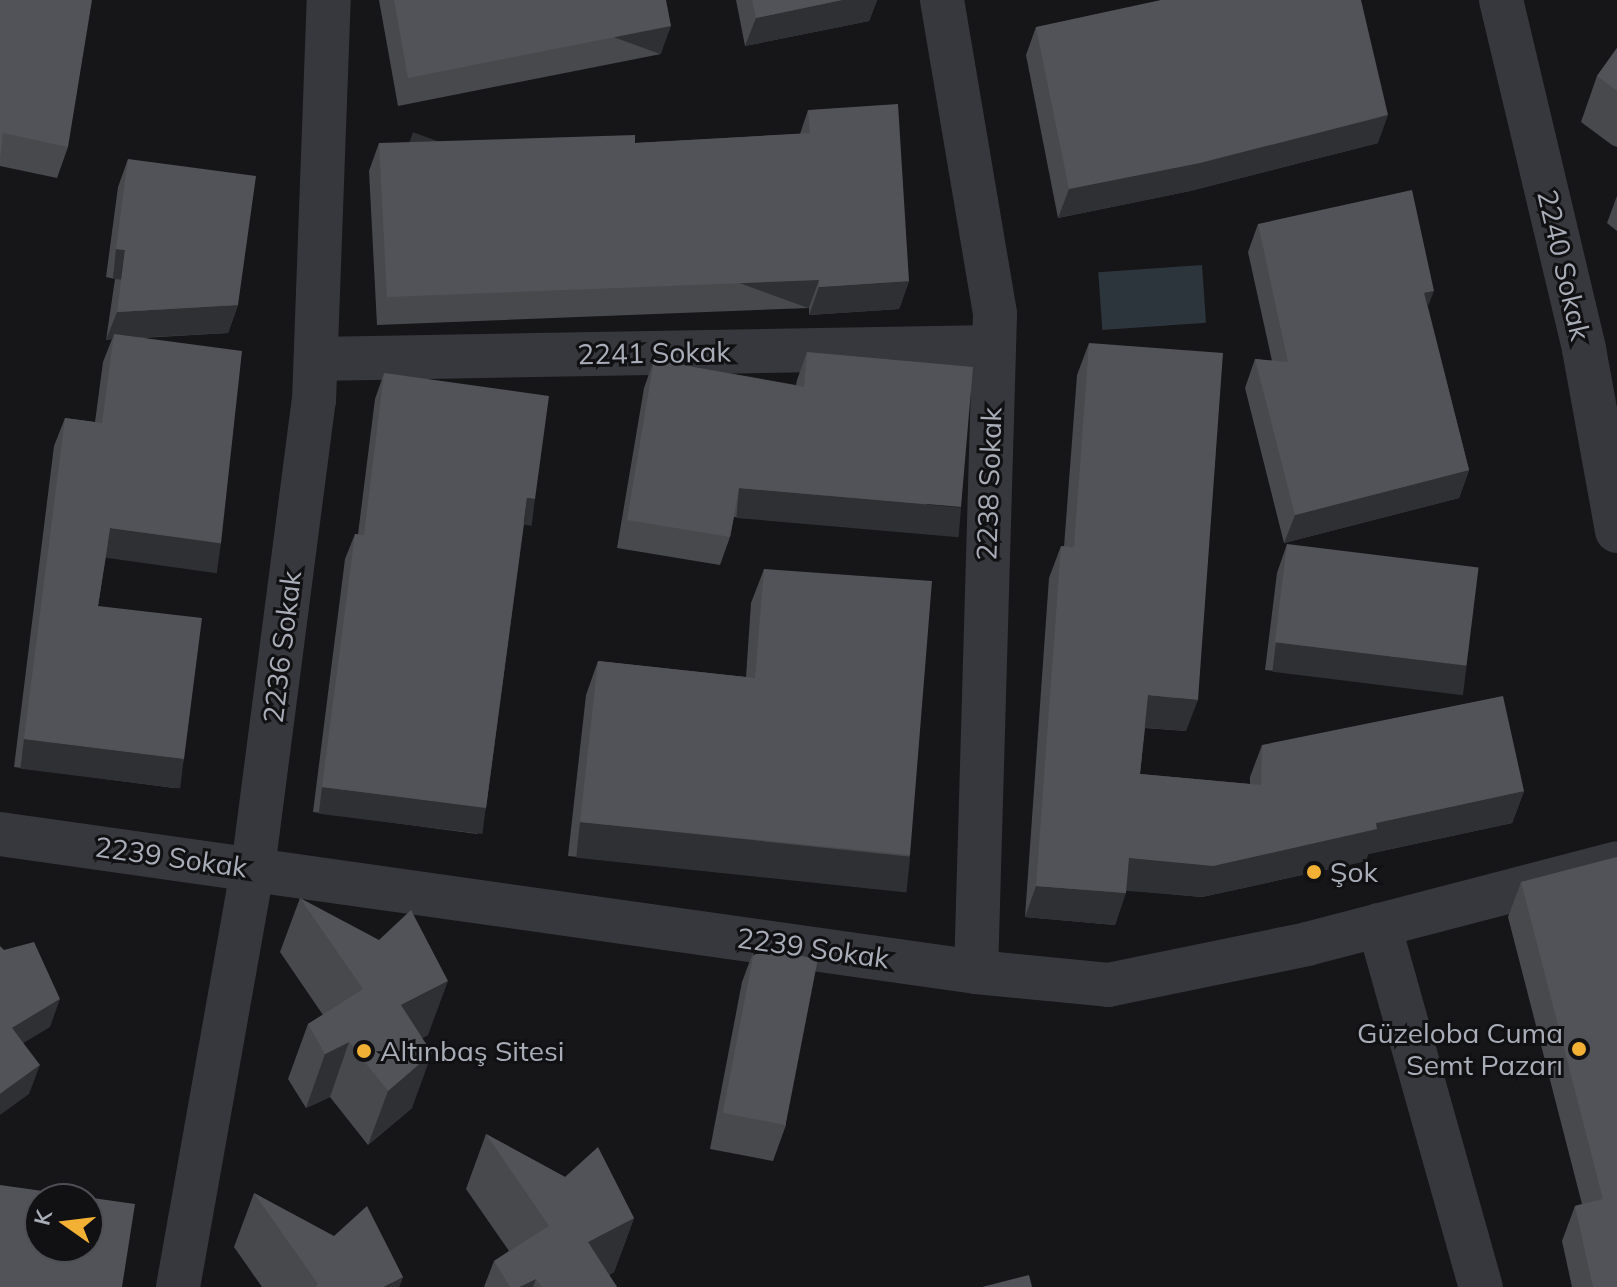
<!DOCTYPE html>
<meta charset="utf-8">
<style>
body{margin:0}
#map{position:relative;width:1617px;height:1287px;overflow:hidden;background:#161618;font-family:Mulish,sans-serif}
div>[style]{position:absolute}
[style*='--x']{left:calc(var(--x)*1px);top:calc(var(--y)*1px);width:calc(var(--w)*1px);rotate:calc(var(--a)*1deg)}
.water>*{inset:0;background:#2c353c;transform-origin:0 0}
.street>*{height:44px;margin:-22px;padding:0 22px;transform-origin:22px;border-radius:22px;background:#37383d}
.wall>*{inset:0;background:#47494d}
.shaded-wall>*{inset:0;background:#2f3033;transform-origin:0 0}
.building>*{inset:0;background:#525359;transform-origin:0 0}
.dots>*{width:22px;height:22px;translate:-50% -50%;box-sizing:border-box;border:4px solid #111113;border-radius:50%}
span{translate:-50% -50%;white-space:nowrap;text-align:center;line-height:1.15;-webkit-text-stroke:6px #111113;paint-order:stroke}
.street-label{font-size:28px;color:#a8adb8}
.poi-label{font-size:28px;color:#a8adb8}
.left{translate:0 -50%;text-align:left}
.right{translate:-100% -50%;text-align:right}
.north{position:absolute;left:24px;top:1183px;width:80px;height:80px;box-sizing:border-box;background:#111113;border:2px solid #4d4f55;border-radius:50%;rotate:284deg;font-size:22px;font-weight:700;line-height:32px;text-align:center;color:#a8adb8}
.north::after{content:'';display:block;margin:auto;width:28px;height:36px;background:#f2b134;clip-path:polygon(50% 0,100% 100%,50% 72%,0 100%)}
</style>
<div id="map">
<div class="water">
<div style="left:1202px;top:265px;width:58px;height:104px;rotate:86deg"></div>
</div>
<div class="street">
<div style="--x:942;--y:0;--w:318;--a:80.4"></div>
<div style="--x:995;--y:314;--w:658;--a:91.65"></div>
<div style="--x:1501;--y:0;--w:359;--a:76.6"></div>
<div style="--x:1584;--y:349;--w:185;--a:79.7"></div>
<div style="--x:316;--y:359;--w:677;--a:-1.02"></div>
<div style="--x:0;--y:834;--w:986;--a:8.05"></div>
<div style="--x:976;--y:972;--w:133;--a:5.6"></div>
<div style="--x:1108;--y:985;--w:203;--a:-11.6"></div>
<div style="--x:1307;--y:944;--w:320;--a:-14.6"></div>
<div style="--x:1379;--y:925;--w:376;--a:74.3"></div>
<div style="--x:178;--y:1287;--w:426;--a:-79.9"></div>
<div style="--x:253;--y:868;--w:471;--a:-82.6"></div>
<div style="--x:314;--y:401;--w:401;--a:-87.9"></div>
</div>
<div class="wall">
<div style="clip-path:polygon(0 0,68px 147px,57px 178px,0 166px)"></div>
<div style="clip-path:polygon(379px 0,666px 0,661px 54px,398px 106px)"></div>
<div style="clip-path:polygon(736px 0,877px 0,869px 21px,745px 46px)"></div>
<div style="clip-path:polygon(1036px 27px,1378px 143px,1190px 191px,1058px 218px,1026px 55px)"></div>
<div style="clip-path:polygon(1617px 48px,1617px 147px,1612px 145px,1581px 122px,1597px 76px)"></div>
<div style="clip-path:polygon(808px 110px,909px 281px,899px 309px,809px 315px,809px 308px,377px 325px,369px 171px,379px 143px,635px 143px,800px 134px)"></div>
<div style="clip-path:polygon(128px 159px,238px 305px,228px 333px,141px 338px,221px 543px,211px 571px,106px 556px,98px 606px,184px 759px,174px 788px,14px 767px,54px 446px,65px 418px,95px 422px,103px 362px,112px 339px,106px 340px,115px 279px,106px 277px,118px 187px)"></div>
<div style="clip-path:polygon(1617px 196px,1617px 231px,1607px 223px)"></div>
<div style="clip-path:polygon(1258px 224px,1428px 307px,1469px 470px,1459px 498px,1284px 543px,1245px 388px,1255px 359px,1272px 361px,1248px 252px)"></div>
<div style="clip-path:polygon(1089px 343px,1186px 731px,1145px 728px,1140px 774px,1250px 784px,1250px 777px,1262px 745px,1524px 791px,1512px 823px,1368px 854px,1366px 861px,1202px 897px,1126px 890px,1115px 925px,1025px 917px,1049px 578px,1061px 546px,1064px 547px,1077px 375px)"></div>
<div style="clip-path:polygon(807px 352px,951px 535px,734px 517px,730px 537px,720px 565px,617px 548px,644px 388px,654px 360px,796px 385px,797px 380px)"></div>
<div style="clip-path:polygon(384px 373px,526px 524px,524px 524px,486px 808px,477px 834px,313px 812px,345px 559px,355px 534px,358px 534px,375px 399px)"></div>
<div style="clip-path:polygon(1287px 544px,1456px 692px,1265px 670px,1277px 573px)"></div>
<div style="clip-path:polygon(764px 569px,910px 855px,898px 889px,568px 856px,586px 695px,598px 661px,746px 677px,751px 603px)"></div>
<div style="clip-path:polygon(1617px 857px,1617px 1287px,1572px 1287px,1562px 1241px,1575px 1206px,1582px 1204px,1508px 917px,1521px 882px)"></div>
<div style="clip-path:polygon(300px 898px,428px 1035px,422px 1038px,412px 1108px,368px 1145px,330px 1097px,306px 1108px,288px 1079px,308px 1024px,323px 1015px,280px 952px)"></div>
<div style="clip-path:polygon(755px 947px,786px 1125px,773px 1161px,710px 1149px,742px 982px)"></div>
<div style="clip-path:polygon(486px 1134px,565px 1177px,634px 1218px,614px 1272px,609px 1275px,617px 1287px,484px 1287px,494px 1261px,509px 1251px,466px 1189px)"></div>
<div style="clip-path:polygon(254px 1193px,403px 1277px,399px 1287px,262px 1287px,234px 1247px)"></div>
</div>
<div class="shaded-wall">
<div style="clip-path:polygon(842px 0,877px 0,869px 21px,745px 46px,756px 18px)"></div>
<div style="left:671px;top:26px;width:30px;height:268px;rotate:110deg"></div>
<div style="clip-path:polygon(1388px 115px,1378px 143px,1190px 191px,1058px 218px,1069px 189px)"></div>
<div style="left:116px;top:249px;width:9px;height:30px;rotate:6deg"></div>
<div style="left:819px;top:280px;width:30px;height:432px;rotate:110deg"></div>
<div style="clip-path:polygon(909px 281px,899px 309px,809px 315px,819px 287px)"></div>
<div style="clip-path:polygon(1434px 291px,1423px 319px,1424px 293px)"></div>
<div style="clip-path:polygon(238px 305px,228px 333px,113px 339px,114px 334px,112px 339px,106px 340px,117px 312px)"></div>
<div style="clip-path:polygon(1469px 470px,1459px 498px,1284px 543px,1295px 515px)"></div>
<div style="left:739px;top:488px;width:223px;height:30px;rotate:5deg"></div>
<div style="left:527px;top:498px;width:8px;height:27px;rotate:7deg"></div>
<div style="left:110px;top:528px;width:112px;height:30px;rotate:8deg"></div>
<div style="left:1276px;top:642px;width:192px;height:30px;rotate:7deg"></div>
<div style="clip-path:polygon(1148px 695px,1198px 700px,1186px 731px,1137px 727px)"></div>
<div style="left:24px;top:739px;width:161px;height:30px;rotate:7deg"></div>
<div style="left:322px;top:787px;width:165px;height:27px;rotate:7deg"></div>
<div style="clip-path:polygon(1524px 791px,1512px 823px,1368px 854px,1366px 861px,1202px 897px,1117px 890px,1129px 858px,1376px 823px)"></div>
<div style="left:580px;top:822px;width:332px;height:36px;rotate:6deg"></div>
<div style="clip-path:polygon(1036px 886px,1126px 893px,1115px 925px,1025px 917px)"></div>
<div style="clip-path:polygon(448px 981px,428px 1035px,381px 1059px,401px 1005px)"></div>
<div style="clip-path:polygon(60px 999px,50px 1027px,2px 1056px,12px 1028px)"></div>
<div style="clip-path:polygon(349px 1042px,330px 1097px,306px 1108px,325px 1054px)"></div>
<div style="clip-path:polygon(432px 1053px,412px 1108px,368px 1145px,388px 1091px)"></div>
<div style="clip-path:polygon(40px 1065px,29px 1094px,0 1115px,0 1094px)"></div>
<div style="clip-path:polygon(634px 1218px,614px 1272px,586px 1287px,588px 1242px)"></div>
<div style="clip-path:polygon(403px 1277px,399px 1287px,383px 1287px)"></div>
<div style="clip-path:polygon(536px 1279px,533px 1287px,519px 1287px)"></div>
</div>
<div class="building">
<div style="clip-path:polygon(0 0,92px 0,68px 147px,3px 133px,0 160px)"></div>
<div style="clip-path:polygon(394px 0,666px 0,671px 26px,408px 78px)"></div>
<div style="clip-path:polygon(752px 0,842px 0,756px 18px)"></div>
<div style="clip-path:polygon(1161px 0,1361px 0,1388px 115px,1200px 163px,1069px 189px,1036px 27px)"></div>
<div style="clip-path:polygon(1617px 48px,1617px 91px,1597px 76px)"></div>
<div style="clip-path:polygon(898px 104px,909px 281px,819px 287px,819px 280px,387px 297px,379px 143px,635px 135px,635px 143px,810px 133px,808px 110px)"></div>
<div style="clip-path:polygon(128px 159px,256px 176px,238px 305px,117px 312px,125px 250px,116px 249px)"></div>
<div style="clip-path:polygon(1412px 190px,1434px 291px,1424px 293px,1469px 470px,1295px 515px,1255px 359px,1288px 362px,1258px 224px)"></div>
<div style="clip-path:polygon(114px 334px,242px 351px,221px 543px,110px 528px,98px 606px,202px 618px,184px 759px,24px 739px,65px 418px,102px 423px)"></div>
<div style="clip-path:polygon(1089px 343px,1223px 353px,1198px 700px,1148px 695px,1140px 774px,1261px 785px,1262px 745px,1503px 696px,1524px 791px,1376px 823px,1377px 829px,1213px 866px,1129px 858px,1126px 893px,1036px 886px,1061px 546px,1074px 547px)"></div>
<div style="clip-path:polygon(807px 352px,973px 367px,961px 507px,739px 488px,730px 537px,627px 520px,654px 360px,804px 387px)"></div>
<div style="clip-path:polygon(384px 373px,549px 396px,535px 499px,527px 498px,486px 808px,322px 787px,355px 534px,364px 535px)"></div>
<div style="left:1287px;top:544px;width:193px;height:99px;rotate:7deg"></div>
<div style="clip-path:polygon(764px 569px,932px 581px,910px 855px,580px 822px,598px 661px,755px 678px)"></div>
<div style="clip-path:polygon(1617px 857px,1617px 1287px,1593px 1287px,1575px 1206px,1603px 1199px,1521px 882px)"></div>
<div style="clip-path:polygon(300px 898px,379px 940px,411px 910px,448px 981px,401px 1005px,432px 1053px,388px 1091px,349px 1042px,325px 1054px,308px 1024px,363px 989px)"></div>
<div style="clip-path:polygon(34px 942px,60px 999px,12px 1028px,40px 1065px,0 1094px,0 946px,4px 950px)"></div>
<div style="left:755px;top:947px;width:64px;height:169px;rotate:11deg"></div>
<div style="clip-path:polygon(486px 1134px,565px 1177px,598px 1147px,634px 1218px,588px 1242px,617px 1287px,542px 1287px,536px 1279px,519px 1287px,510px 1287px,494px 1261px,549px 1226px)"></div>
<div style="clip-path:polygon(evenodd,0 1185px,135px 1204px,122px 1287px,0 1287px,0 1185px,40px 1199px,88px 1199px,88px 1247px,40px 1247px,40px 1199px)"></div>
<div style="clip-path:polygon(254px 1193px,334px 1236px,367px 1206px,403px 1277px,383px 1287px,314px 1287px,318px 1284px)"></div>
<div style="clip-path:polygon(1029px 1275px,1032px 1287px,982px 1287px)"></div>
</div>
<div class="dots">
<div style="left:1314px;top:872px;background:#f2b134"></div>
<div style="left:1579px;top:1049px;background:#f2b134"></div>
<div style="left:364px;top:1051px;background:#f2b134"></div>
</div>
<div class="street-label">
<span style="left:1564px;top:265px;rotate:77deg">2240 Sokak</span>
<span style="left:654px;top:353px;rotate:-1deg">2241 Sokak</span>
<span style="left:989px;top:484px;rotate:-88deg">2238 Sokak</span>
<span style="left:282px;top:647px;rotate:-83deg">2236 Sokak</span>
<span style="left:171px;top:857px;rotate:8deg">2239 Sokak</span>
<span style="left:813px;top:948px;rotate:8deg">2239 Sokak</span>
</div>
<div class="poi-label">
<span class="left" style="left:1330px;top:872px">Şok</span>
<span class="right" style="left:1563px;top:1049px">Güzeloba Cuma<br>Semt Pazarı</span>
<span class="left" style="left:380px;top:1051px">Altınbaş Sitesi</span>
</div>
<div class="north">K</div>
</div>
